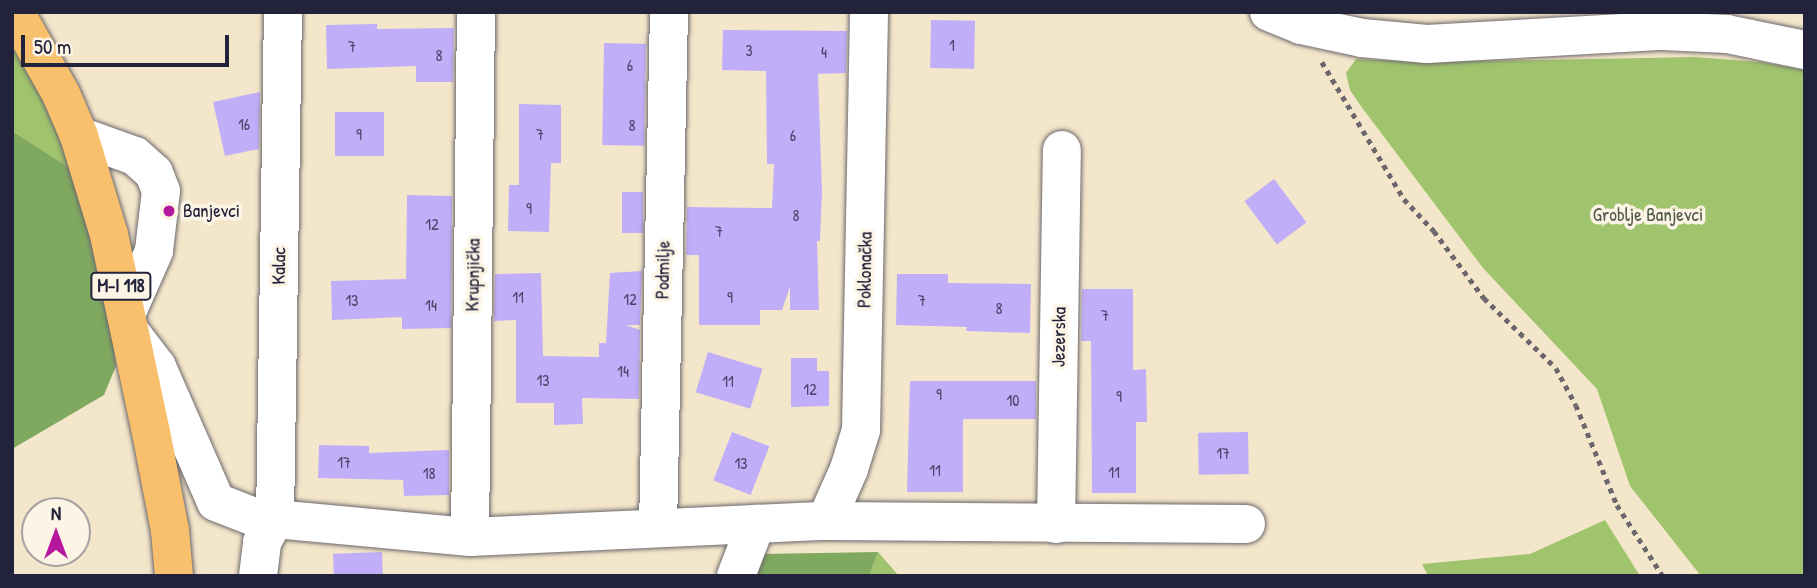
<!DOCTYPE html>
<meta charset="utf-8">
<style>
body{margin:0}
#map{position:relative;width:1817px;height:588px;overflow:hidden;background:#f4e6ca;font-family:"Patrick Hand",sans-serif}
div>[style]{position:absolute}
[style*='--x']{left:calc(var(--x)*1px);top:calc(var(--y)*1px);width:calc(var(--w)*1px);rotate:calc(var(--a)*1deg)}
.green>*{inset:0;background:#a0c36d}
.forest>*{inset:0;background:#80a960}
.building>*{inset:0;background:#c1aef9;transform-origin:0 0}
.path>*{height:4.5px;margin-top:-2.25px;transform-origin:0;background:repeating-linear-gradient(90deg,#6c676d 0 5px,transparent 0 10px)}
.roads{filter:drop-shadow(0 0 2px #6c676d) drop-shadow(0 0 2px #6c676d)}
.minor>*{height:38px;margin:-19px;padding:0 19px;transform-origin:19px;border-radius:19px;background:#fff}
.major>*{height:38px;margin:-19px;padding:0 19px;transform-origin:19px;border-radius:19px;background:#f8bf6c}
.dots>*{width:19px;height:19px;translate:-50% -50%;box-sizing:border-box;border:4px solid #fcf5e5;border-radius:50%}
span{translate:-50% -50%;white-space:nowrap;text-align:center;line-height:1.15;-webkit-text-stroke:7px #fcf5e5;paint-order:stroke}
.number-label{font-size:16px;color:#4a456a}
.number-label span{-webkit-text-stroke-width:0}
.shield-label span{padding:2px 5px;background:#fcf5e5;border:2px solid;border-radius:5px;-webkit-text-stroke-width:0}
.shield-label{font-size:18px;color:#22223b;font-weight:700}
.poi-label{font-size:19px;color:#22223b}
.left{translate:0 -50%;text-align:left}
.park-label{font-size:19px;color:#4e5a4c}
.street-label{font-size:19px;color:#22223b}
.frame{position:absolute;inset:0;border:14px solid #22223b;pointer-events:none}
.north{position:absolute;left:21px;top:497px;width:70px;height:70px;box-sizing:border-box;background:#fcf5e5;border:2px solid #a5a1a1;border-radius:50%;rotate:0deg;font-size:19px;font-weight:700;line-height:28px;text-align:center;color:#22223b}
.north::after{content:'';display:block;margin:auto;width:24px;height:32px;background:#b5179e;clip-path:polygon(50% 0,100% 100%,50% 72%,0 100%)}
.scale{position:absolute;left:21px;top:35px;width:208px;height:32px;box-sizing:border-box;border:4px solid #22223b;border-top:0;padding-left:9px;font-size:21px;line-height:24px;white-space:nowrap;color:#22223b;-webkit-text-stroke:5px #fcf5e5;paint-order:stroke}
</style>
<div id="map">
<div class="green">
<div style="clip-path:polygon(12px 41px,47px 95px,76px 172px,12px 131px)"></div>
<div style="clip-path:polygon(1695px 57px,1760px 62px,1805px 70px,1805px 576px,1701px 576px,1630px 486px,1597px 389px,1483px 268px,1363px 109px,1350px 90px,1346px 73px,1356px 59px,1424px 62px)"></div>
<div style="clip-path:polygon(1605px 520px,1640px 576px,1428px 576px,1422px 564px,1530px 554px)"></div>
<div style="clip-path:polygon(878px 552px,899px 576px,869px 576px)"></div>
</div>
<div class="forest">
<div style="clip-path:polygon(12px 131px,76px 172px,109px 292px,116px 366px,104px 395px,12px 449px)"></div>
<div style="clip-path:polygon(878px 552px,869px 576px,750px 576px,761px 554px)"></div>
</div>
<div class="building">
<div style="left:931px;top:20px;width:44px;height:48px;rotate:1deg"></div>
<div style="clip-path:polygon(377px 24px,377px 29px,454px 28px,453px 82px,416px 82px,416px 66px,327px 69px,326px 25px)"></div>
<div style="clip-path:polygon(723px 30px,847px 31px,846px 73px,818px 74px,822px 192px,820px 241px,817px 241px,819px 310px,790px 310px,790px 287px,782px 310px,760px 310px,760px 325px,699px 325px,699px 255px,686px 255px,687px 207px,772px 208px,774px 164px,767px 164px,766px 71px,722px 70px)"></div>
<div style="left:604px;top:43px;width:42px;height:102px;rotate:1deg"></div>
<div style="clip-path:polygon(260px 92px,259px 149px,225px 156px,213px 102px)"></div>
<div style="clip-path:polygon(519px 104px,561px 105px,561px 163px,551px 163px,549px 232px,508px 231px,509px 185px,519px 185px)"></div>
<div style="left:335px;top:112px;width:49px;height:44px"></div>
<div style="left:1274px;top:179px;width:54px;height:37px;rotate:53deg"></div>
<div style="left:622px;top:192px;width:21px;height:41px"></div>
<div style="clip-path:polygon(407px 195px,452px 196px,451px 328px,402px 329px,402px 317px,332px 320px,331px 281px,406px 279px)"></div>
<div style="clip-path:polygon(642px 271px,640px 325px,626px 325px,640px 330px,639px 399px,582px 398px,583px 424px,554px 425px,554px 403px,516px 403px,516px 320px,494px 321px,495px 274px,541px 273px,543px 356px,599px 357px,599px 343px,606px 343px,610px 273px)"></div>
<div style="clip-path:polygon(897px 274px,948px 274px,948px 283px,1031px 284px,1030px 333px,966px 331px,967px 327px,896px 325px)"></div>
<div style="clip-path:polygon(1082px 289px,1133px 289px,1133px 370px,1146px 369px,1147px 422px,1136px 422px,1136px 493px,1092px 493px,1091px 341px,1081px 341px)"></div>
<div style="left:708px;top:352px;width:57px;height:42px;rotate:17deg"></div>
<div style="clip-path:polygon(791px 358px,817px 358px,817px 371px,829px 371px,829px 406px,791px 407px)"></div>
<div style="clip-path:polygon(910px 381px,1036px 381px,1036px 419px,963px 419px,963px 492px,907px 492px)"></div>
<div style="left:732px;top:432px;width:40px;height:52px;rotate:21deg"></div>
<div style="left:1248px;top:432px;width:42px;height:50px;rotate:89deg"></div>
<div style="clip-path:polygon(319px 445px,369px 446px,369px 453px,449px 450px,449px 495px,404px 496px,403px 480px,318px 478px)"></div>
<div style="left:382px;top:552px;width:24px;height:49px;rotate:88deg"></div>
</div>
<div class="path">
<div style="--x:1322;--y:62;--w:160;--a:59.1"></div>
<div style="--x:1404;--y:199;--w:44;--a:46.8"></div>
<div style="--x:1434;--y:231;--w:84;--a:53.3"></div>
<div style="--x:1484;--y:298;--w:100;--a:44.2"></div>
<div style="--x:1556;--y:368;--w:42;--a:61.6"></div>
<div style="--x:1576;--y:405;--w:108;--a:67.7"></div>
<div style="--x:1617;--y:505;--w:85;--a:57.1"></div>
</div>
<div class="roads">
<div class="minor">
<div style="--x:1269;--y:12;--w:35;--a:22"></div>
<div style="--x:1301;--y:25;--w:62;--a:12"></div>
<div style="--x:1362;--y:38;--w:65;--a:5.3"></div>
<div style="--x:1427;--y:44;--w:236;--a:-3.2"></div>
<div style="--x:1663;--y:31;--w:64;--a:2.7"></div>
<div style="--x:1727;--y:34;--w:80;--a:11.6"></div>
<div style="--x:79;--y:136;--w:59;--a:19.7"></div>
<div style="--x:135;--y:156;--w:25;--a:42"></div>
<div style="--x:154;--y:173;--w:19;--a:69"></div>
<div style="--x:161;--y:191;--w:60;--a:96.7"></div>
<div style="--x:154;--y:251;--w:67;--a:113.9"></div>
<div style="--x:131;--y:333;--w:43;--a:52.6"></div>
<div style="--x:157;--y:367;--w:147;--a:66.4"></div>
<div style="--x:216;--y:502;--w:60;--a:21.4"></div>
<div style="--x:275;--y:519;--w:507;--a:-89.1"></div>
<div style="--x:826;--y:521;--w:57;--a:-66.1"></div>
<div style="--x:849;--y:469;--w:41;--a:-72.9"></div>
<div style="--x:861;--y:430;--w:418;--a:-88.9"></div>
<div style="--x:1056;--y:524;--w:374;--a:-89.1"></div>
<div style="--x:658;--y:528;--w:516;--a:-88.78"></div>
<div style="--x:470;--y:537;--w:525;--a:-89.35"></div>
<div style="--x:258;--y:576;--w:34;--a:-83"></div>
<div style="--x:262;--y:542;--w:26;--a:-61"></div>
<div style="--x:275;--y:519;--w:196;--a:5.3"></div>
<div style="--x:470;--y:537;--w:356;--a:-2.6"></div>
<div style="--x:826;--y:521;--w:420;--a:0.4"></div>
<div style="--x:736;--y:576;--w:56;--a:-69"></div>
</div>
<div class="major">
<div style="--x:15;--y:12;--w:94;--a:60.7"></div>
<div style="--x:61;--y:94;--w:46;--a:66.8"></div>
<div style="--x:79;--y:136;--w:103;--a:73.1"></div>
<div style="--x:109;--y:235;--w:201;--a:78"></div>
<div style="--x:151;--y:432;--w:101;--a:79.1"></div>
<div style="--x:170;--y:531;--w:45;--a:84.9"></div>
</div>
</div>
<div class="dots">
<div style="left:169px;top:211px;background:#b5179e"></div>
</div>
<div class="number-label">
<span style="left:952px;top:45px">1</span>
<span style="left:352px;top:46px">7</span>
<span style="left:749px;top:50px">3</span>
<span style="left:824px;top:52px">4</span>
<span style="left:439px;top:55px">8</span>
<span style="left:630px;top:65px">6</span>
<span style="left:244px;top:124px">16</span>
<span style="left:632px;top:125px">8</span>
<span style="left:359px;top:134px">9</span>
<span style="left:540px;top:134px">7</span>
<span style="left:793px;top:135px">6</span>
<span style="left:529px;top:208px">9</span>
<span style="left:796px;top:215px">8</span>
<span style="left:432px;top:224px">12</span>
<span style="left:719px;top:231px">7</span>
<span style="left:518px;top:297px">11</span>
<span style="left:730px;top:297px">9</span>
<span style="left:630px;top:299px">12</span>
<span style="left:352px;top:300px">13</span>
<span style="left:922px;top:300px">7</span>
<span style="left:431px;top:305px">14</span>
<span style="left:999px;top:308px">8</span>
<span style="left:1105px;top:315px">7</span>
<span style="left:623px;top:371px">14</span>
<span style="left:543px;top:380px">13</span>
<span style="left:728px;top:381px">11</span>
<span style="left:810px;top:389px">12</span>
<span style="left:939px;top:394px">9</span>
<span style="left:1119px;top:396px">9</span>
<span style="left:1013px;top:400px">10</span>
<span style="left:1223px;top:453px">17</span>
<span style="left:344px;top:462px">17</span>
<span style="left:741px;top:463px">13</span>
<span style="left:935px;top:470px">11</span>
<span style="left:1114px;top:472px">11</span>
<span style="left:429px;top:473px">18</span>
</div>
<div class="shield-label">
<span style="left:121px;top:286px">M-I 118</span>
</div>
<div class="poi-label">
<span class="left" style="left:183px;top:211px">Banjevci</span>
</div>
<div class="park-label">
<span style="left:1648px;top:215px">Groblje Banjevci</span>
</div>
<div class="street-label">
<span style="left:279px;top:266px;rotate:-89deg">Kalac</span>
<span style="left:663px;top:270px;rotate:-89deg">Podmilje</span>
<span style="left:865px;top:270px;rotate:-89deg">Poklonačka</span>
<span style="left:473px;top:275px;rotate:-89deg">Krupnjička</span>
<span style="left:1059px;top:337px;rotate:-89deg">Jezerska</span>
</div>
<div class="frame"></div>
<div class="north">N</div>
<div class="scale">50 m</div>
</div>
